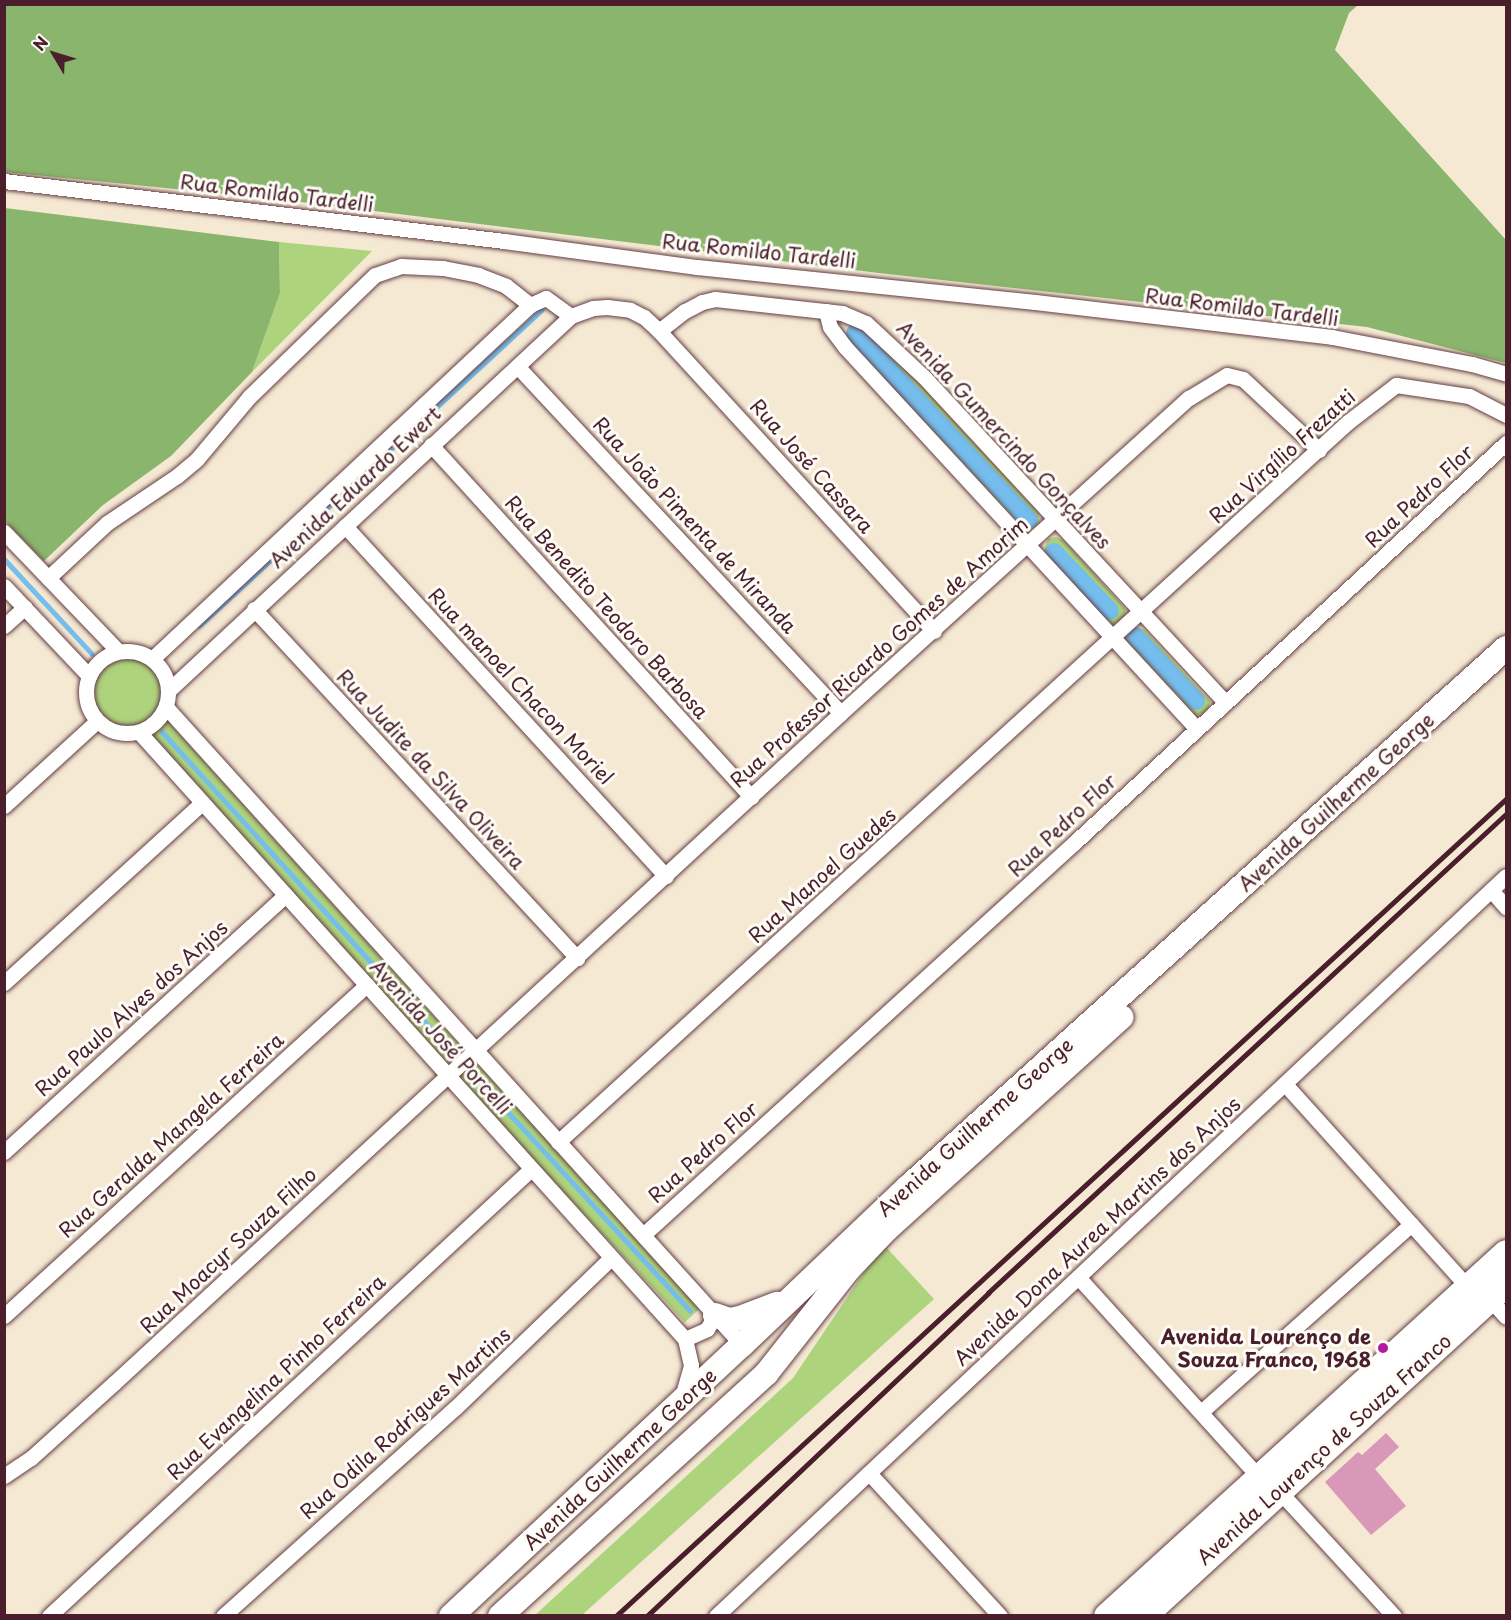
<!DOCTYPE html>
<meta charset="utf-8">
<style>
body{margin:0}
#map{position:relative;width:1511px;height:1620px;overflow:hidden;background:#f5e9d3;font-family:"Playpen Sans",sans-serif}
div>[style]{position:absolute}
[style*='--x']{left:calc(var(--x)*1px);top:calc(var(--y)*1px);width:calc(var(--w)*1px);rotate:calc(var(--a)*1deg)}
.green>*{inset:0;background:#aed37d;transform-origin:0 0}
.round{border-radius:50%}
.forest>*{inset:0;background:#8ab56c}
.stream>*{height:5px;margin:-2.5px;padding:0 2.5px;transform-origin:2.5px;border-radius:2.5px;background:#74bdec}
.canal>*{height:18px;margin:-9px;padding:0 9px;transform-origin:9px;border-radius:9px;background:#74bdec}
.building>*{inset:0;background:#d998b8}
.roads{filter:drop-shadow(0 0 2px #643d44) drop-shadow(0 0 2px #643d44)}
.street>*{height:15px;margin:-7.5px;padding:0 7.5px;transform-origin:7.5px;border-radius:7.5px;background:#fff}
.street>.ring{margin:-7.5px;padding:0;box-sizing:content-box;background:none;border:15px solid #fff;border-radius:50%}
.primary>*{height:24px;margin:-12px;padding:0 12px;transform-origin:12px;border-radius:12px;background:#fff}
.highway>*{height:27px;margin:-13.5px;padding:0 13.5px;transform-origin:13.5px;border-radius:13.5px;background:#fff}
.rail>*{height:4.5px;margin:-2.25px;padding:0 2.25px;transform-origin:2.25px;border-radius:2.25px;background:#4a1f2b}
.dots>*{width:16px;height:16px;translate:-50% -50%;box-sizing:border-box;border:3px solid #fdfcf7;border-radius:50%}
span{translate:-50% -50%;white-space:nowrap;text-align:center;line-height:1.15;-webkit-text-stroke:6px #fdfcf7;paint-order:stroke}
.street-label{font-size:20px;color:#4a1f2b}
.poi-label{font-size:20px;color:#4a1f2b;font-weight:700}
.right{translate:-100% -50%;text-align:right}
.frame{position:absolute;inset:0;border:6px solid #4a1f2b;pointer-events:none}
.north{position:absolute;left:24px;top:24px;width:60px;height:60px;-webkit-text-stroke:4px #fdfcf7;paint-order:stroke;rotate:308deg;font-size:16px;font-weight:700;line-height:24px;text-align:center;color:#4a1f2b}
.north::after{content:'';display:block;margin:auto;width:21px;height:27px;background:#4a1f2b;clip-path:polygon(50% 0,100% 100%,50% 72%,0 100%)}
</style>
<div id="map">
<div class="green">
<div style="clip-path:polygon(279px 242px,372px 251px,252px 372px,280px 293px)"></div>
<div style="clip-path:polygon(856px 324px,865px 325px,1039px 513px,1040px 526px,1026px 532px,848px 340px,848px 332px)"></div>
<div style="clip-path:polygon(1056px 537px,1063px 540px,1125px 608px,1126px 616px,1115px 625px,1108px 624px,1043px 552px,1048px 539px)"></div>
<div style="clip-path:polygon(1138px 627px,1145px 630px,1210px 701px,1209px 707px,1204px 713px,1192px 717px,1125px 641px,1126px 635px)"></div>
<div class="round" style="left:91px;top:656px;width:72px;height:72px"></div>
<div style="left:167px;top:720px;width:438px;height:23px;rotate:48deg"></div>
<div style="left:474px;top:1061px;width:335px;height:24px;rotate:47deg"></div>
<div style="clip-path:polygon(886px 1247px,934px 1299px,582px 1615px,534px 1616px,793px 1378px,869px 1265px)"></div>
</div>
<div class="forest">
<div style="clip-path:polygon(4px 5px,1358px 5px,1349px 13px,1335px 50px,1506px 240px,1506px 363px,1367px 327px,879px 273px,285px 200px,5px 172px)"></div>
<div style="clip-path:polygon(5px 208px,279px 242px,280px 293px,252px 372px,171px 456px,103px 505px,44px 561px,5px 521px)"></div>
</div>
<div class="stream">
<div style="--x:4;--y:559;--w:129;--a:47.2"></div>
<div style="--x:199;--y:626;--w:466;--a:-42.7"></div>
<div style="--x:162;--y:732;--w:438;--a:47.8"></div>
<div style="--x:471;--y:1072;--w:324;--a:47.5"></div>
</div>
<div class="canal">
<div style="--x:855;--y:333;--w:255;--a:47.1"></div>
<div style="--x:1054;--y:552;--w:81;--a:46.5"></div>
<div style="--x:1135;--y:636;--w:89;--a:46.8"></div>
</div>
<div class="building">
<div style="clip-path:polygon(1386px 1433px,1399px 1447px,1375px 1469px,1406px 1506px,1371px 1535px,1325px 1482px,1358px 1452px,1362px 1455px)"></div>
</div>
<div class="roads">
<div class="street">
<div style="--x:4;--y:181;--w:504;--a:6.84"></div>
<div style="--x:504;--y:241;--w:195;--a:7.7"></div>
<div style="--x:697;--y:267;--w:340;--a:5.9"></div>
<div style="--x:1035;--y:302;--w:299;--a:6.7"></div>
<div style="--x:1332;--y:337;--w:143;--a:10.9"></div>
<div style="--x:1472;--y:364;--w:35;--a:16"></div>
<div style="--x:826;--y:311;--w:16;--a:76"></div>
<div style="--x:830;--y:327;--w:25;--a:53"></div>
<div style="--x:845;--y:347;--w:519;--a:47.34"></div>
<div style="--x:659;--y:331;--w:33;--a:-38"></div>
<div style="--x:685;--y:311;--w:19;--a:-28"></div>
<div style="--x:702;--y:302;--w:13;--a:-13"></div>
<div style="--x:715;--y:299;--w:128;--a:6.3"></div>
<div style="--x:842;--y:313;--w:26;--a:23"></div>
<div style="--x:866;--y:323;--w:79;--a:43"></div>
<div style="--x:924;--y:377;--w:444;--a:47.2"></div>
<div style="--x:518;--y:367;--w:473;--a:47"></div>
<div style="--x:431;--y:445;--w:476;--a:47.7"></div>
<div style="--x:345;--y:526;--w:475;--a:47.5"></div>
<div style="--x:4;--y:532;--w:165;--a:46.2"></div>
<div style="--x:48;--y:578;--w:81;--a:-43"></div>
<div style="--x:107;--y:523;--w:84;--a:-33.9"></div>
<div style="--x:177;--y:476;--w:26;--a:-40"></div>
<div style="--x:197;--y:459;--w:81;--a:-50"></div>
<div style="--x:249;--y:397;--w:175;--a:-44.1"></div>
<div style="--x:375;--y:275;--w:28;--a:-19"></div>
<div style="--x:401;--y:266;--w:42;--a:2.7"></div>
<div style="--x:443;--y:268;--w:36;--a:11"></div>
<div style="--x:478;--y:275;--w:30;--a:21"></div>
<div style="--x:506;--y:286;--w:31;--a:38"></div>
<div style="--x:4;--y:586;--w:124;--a:46.6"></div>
<div style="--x:254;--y:609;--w:476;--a:47.2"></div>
<div style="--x:4;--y:626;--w:28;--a:-42"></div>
<div class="ring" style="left:86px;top:651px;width:67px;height:67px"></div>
<div style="--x:152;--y:659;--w:518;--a:-43.12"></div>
<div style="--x:530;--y:305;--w:17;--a:-24"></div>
<div style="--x:546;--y:298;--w:31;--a:36"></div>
<div style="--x:571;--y:316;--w:23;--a:-20"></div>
<div style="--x:593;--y:308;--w:14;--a:-4"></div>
<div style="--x:607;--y:307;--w:23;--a:7"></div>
<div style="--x:630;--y:310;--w:16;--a:27"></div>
<div style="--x:644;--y:317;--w:21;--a:43"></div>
<div style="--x:659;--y:331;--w:407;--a:47.5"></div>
<div style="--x:169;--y:690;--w:549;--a:-42.93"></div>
<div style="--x:166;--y:707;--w:860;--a:47.92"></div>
<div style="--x:139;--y:732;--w:816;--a:48.03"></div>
<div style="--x:4;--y:806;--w:126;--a:-42.4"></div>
<div style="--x:1491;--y:890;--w:23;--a:49"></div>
<div style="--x:4;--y:983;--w:268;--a:-42.3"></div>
<div style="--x:1285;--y:1084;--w:275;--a:48"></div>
<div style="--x:558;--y:1142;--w:1069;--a:-42.35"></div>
<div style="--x:1348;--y:422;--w:61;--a:-37.6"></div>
<div style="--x:1396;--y:385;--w:74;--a:8.6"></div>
<div style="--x:1469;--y:396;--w:42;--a:27.2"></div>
<div style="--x:4;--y:1152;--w:381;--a:-42.4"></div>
<div style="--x:643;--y:1235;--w:583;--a:-42.29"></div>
<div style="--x:1074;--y:843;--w:589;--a:-42.8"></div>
<div style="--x:1079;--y:1278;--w:270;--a:47.9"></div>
<div style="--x:1489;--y:1298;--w:25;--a:48"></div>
<div style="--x:4;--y:1316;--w:491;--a:-42.4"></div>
<div style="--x:685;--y:1339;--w:24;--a:-24"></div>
<div style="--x:707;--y:1329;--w:16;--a:-60"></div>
<div style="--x:682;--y:1397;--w:33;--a:-74"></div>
<div style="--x:691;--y:1365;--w:27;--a:-103"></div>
<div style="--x:1201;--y:1412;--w:282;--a:-41.8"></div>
<div style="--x:869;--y:1473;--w:194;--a:47.5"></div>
<div style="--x:4;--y:1476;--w:32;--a:-34"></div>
<div style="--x:31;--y:1458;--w:112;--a:-42.1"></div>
<div style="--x:114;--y:1383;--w:989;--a:-42.66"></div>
<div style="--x:841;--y:713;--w:469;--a:-42.2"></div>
<div style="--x:1189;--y:398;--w:44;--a:-31.2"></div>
<div style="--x:1227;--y:375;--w:16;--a:14"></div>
<div style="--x:1243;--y:379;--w:104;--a:43.1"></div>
<div style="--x:1279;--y:1491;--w:170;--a:47.4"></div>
<div style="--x:49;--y:1616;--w:657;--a:-42.84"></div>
<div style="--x:223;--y:1616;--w:312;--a:-41.9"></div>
<div style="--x:455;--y:1408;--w:216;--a:-43.9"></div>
<div style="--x:716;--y:1616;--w:1082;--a:-43.13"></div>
</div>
<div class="primary">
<div style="--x:715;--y:1315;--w:15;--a:20"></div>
<div style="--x:729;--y:1320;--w:11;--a:-10"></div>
<div style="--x:740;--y:1318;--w:40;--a:-21"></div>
<div style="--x:451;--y:1616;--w:398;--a:-43"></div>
<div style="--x:742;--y:1345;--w:229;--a:-43.6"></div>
<div style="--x:908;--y:1187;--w:805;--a:-42.03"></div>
<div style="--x:500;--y:1616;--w:360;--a:-42.3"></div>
<div style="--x:766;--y:1374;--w:134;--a:-51.7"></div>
<div style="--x:849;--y:1269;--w:55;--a:-46.5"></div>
<div style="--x:887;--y:1229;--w:316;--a:-42.1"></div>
</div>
<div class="highway">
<div style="--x:1107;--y:1616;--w:539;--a:-42.3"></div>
<div style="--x:1142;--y:1616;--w:493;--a:-42.5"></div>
</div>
</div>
<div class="rail">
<div style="--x:616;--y:1616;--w:1208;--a:-42.55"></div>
<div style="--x:647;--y:1616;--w:470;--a:-43.4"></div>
<div style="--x:988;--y:1293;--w:706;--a:-42.76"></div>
</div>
<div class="dots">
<div style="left:1383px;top:1348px;background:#b5179e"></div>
</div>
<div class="street-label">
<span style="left:277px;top:193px;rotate:7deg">Rua Romildo Tardelli</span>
<span style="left:759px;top:251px;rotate:6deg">Rua Romildo Tardelli</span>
<span style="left:1242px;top:307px;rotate:7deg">Rua Romildo Tardelli</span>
<span style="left:1004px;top:435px;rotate:47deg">Avenida Gumercindo Gonçalves</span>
<span style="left:1282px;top:456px;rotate:-42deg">Rua Virgílio Frezatti</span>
<span style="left:812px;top:466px;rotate:48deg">Rua José Cassara</span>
<span style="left:355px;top:487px;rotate:-43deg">Avenida Eduardo Ewert</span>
<span style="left:1419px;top:496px;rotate:-43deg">Rua Pedro Flor</span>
<span style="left:695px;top:525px;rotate:47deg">Rua João Pimenta de Miranda</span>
<span style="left:607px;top:607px;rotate:48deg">Rua Benedito Teodoro Barbosa</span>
<span style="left:879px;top:652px;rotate:-42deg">Rua Professor Ricardo Gomes de Amorim</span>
<span style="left:521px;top:686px;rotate:47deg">Rua manoel Chacon Moriel</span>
<span style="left:431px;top:769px;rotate:47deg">Rua Judite da Silva Oliveira</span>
<span style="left:1336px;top:802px;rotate:-42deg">Avenida Guilherme George</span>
<span style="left:1062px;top:825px;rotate:-43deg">Rua Pedro Flor</span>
<span style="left:822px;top:875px;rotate:-42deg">Rua Manoel Guedes</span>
<span style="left:131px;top:1008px;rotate:-42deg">Rua Paulo Alves dos Anjos</span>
<span style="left:441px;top:1037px;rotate:48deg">Avenida José Porcelli</span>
<span style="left:975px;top:1127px;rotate:-42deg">Avenida Guilherme George</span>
<span style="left:171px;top:1135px;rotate:-42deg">Rua Geralda Mangela Ferreira</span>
<span style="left:703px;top:1152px;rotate:-42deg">Rua Pedro Flor</span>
<span style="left:1097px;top:1231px;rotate:-43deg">Avenida Dona Aurea Martins dos Anjos</span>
<span style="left:228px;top:1250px;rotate:-43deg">Rua Moacyr Souza Filho</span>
<span style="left:276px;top:1377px;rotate:-43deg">Rua Evangelina Pinho Ferreira</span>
<span style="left:405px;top:1423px;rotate:-42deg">Rua Odila Rodrigues Martins</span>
<span style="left:1324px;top:1449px;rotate:-42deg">Avenida Lourenço de Souza Franco</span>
<span style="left:620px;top:1459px;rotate:-43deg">Avenida Guilherme George</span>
</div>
<div class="poi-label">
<span class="right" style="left:1371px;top:1348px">Avenida Lourenço de<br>Souza Franco, 1968</span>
</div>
<div class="frame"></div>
<div class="north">N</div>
</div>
